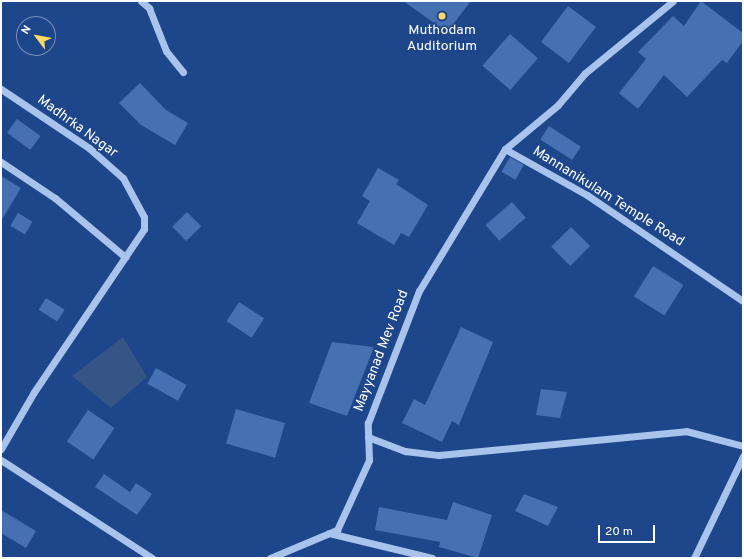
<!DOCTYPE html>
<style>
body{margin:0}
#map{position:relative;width:744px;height:559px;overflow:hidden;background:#1d468b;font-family:Overpass,sans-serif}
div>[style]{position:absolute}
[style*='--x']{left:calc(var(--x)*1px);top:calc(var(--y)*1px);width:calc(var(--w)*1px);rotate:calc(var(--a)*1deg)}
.water>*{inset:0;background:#365587}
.building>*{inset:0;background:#4570b2;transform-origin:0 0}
.minor>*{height:7px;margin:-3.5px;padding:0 3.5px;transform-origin:3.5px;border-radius:3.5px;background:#a8c3ec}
.dots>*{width:11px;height:11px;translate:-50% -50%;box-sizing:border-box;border:2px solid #1d468b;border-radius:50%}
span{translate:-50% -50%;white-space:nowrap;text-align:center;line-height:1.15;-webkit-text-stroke:3.5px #1d468b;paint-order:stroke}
.poi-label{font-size:14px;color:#fff}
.street-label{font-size:14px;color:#fff}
.frame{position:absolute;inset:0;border:2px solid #fff;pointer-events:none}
.north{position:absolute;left:16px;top:16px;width:40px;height:40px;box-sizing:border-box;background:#1d468b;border:1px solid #7790b9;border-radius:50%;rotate:302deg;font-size:11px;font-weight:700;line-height:16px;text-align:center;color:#fff}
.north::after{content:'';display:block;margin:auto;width:14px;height:18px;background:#fcda67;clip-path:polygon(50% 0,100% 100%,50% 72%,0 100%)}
.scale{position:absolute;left:598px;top:525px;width:57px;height:18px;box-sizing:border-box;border:2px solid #fff;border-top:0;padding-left:5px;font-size:12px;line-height:14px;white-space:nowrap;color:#fff;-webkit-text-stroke:3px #1d468b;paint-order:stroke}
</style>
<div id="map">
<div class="water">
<div style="clip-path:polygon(123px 337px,147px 377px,111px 408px,72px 376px)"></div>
</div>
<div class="building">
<div style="clip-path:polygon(403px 1px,471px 1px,447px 32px)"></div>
<div style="clip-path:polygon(701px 1px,743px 33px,743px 41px,727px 63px,722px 60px,687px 97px,664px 75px,638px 109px,619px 93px,646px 59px,638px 52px,673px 16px,684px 26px)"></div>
<div style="left:568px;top:6px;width:35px;height:45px;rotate:37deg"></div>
<div style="left:510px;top:34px;width:37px;height:42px;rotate:41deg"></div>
<div style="clip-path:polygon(140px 83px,166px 110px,188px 123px,175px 145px,141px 125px,119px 103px)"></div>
<div style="left:17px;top:119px;width:29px;height:17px;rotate:36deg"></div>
<div style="left:549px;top:126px;width:38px;height:16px;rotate:33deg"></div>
<div style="left:510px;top:157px;width:16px;height:17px;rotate:30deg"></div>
<div style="clip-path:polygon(378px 168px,399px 180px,396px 184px,428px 205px,409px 237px,401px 233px,394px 245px,357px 223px,370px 201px,362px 196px)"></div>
<div style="clip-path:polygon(1px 176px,21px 188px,1px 221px)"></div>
<div style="left:512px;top:202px;width:21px;height:35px;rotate:49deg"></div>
<div style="left:187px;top:212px;width:20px;height:21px;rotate:45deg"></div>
<div style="left:18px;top:213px;width:17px;height:15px;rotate:31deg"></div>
<div style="left:571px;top:227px;width:27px;height:28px;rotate:45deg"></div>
<div style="left:653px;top:266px;width:36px;height:36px;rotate:32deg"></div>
<div style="left:46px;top:298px;width:22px;height:14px;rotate:32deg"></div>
<div style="left:239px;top:302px;width:30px;height:23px;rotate:33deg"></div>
<div style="clip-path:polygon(461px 327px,493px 342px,459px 425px,452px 421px,442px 442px,402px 423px,414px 399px,425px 405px)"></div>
<div style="clip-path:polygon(332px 342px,374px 347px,347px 416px,309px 403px)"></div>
<div style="left:156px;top:368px;width:35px;height:18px;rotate:29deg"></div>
<div style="clip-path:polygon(541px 389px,567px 392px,560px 418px,536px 415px)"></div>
<div style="left:236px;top:409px;width:51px;height:36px;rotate:16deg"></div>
<div style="left:88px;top:410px;width:32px;height:38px;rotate:34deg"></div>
<div style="clip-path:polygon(104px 474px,130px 492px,136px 483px,152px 494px,137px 515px,95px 487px)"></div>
<div style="clip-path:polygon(524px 494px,558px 507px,548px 526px,515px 511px)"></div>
<div style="clip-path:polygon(453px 502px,492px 515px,478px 558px,439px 547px,440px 542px,375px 530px,379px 507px,447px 520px)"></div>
<div style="clip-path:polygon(1px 510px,36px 531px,26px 548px,1px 533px)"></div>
</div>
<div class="minor">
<div style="--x:141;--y:1;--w:11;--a:41"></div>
<div style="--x:149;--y:8;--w:46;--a:68.4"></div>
<div style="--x:166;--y:51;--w:27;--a:51"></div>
<div style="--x:673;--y:1;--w:114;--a:140.7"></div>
<div style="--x:585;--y:73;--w:42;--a:130.2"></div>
<div style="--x:558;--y:105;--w:69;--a:140.3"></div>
<div style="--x:505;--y:149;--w:94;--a:29.3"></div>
<div style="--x:587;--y:195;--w:189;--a:34.2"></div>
<div style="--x:1;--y:89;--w:106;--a:33.8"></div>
<div style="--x:89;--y:148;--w:45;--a:41.4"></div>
<div style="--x:123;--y:178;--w:44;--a:61.7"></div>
<div style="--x:144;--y:217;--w:12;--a:90"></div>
<div style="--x:144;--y:229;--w:197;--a:124"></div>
<div style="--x:34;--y:392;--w:66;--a:120.1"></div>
<div style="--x:1;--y:162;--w:65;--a:33.7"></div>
<div style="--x:55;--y:198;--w:92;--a:40.1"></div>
<div style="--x:368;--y:437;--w:40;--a:21"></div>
<div style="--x:405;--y:451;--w:34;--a:7"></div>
<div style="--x:439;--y:455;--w:248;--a:-5.5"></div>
<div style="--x:686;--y:431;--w:59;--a:14.7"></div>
<div style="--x:1;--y:460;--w:180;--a:33"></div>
<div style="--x:329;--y:533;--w:106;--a:13.6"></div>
<div style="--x:270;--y:558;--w:73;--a:-22.7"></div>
<div style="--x:337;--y:530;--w:77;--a:-65.4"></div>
<div style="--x:369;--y:460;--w:37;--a:-92"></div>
<div style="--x:368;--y:423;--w:142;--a:-68.9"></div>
<div style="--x:419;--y:291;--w:166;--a:-58.8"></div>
<div style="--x:694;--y:558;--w:113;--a:-64.3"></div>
</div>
<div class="dots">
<div style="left:442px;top:16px;background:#fcda67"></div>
</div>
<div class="poi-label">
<span style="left:442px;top:39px">Muthodam<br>Auditorium</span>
</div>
<div class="street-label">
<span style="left:77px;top:127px;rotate:36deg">Madhrka Nagar</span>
<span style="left:608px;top:197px;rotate:32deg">Mannanikulam Temple Road</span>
<span style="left:382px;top:351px;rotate:-69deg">Mayyanad Mev Road</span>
</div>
<div class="frame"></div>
<div class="north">N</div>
<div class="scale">20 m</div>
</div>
